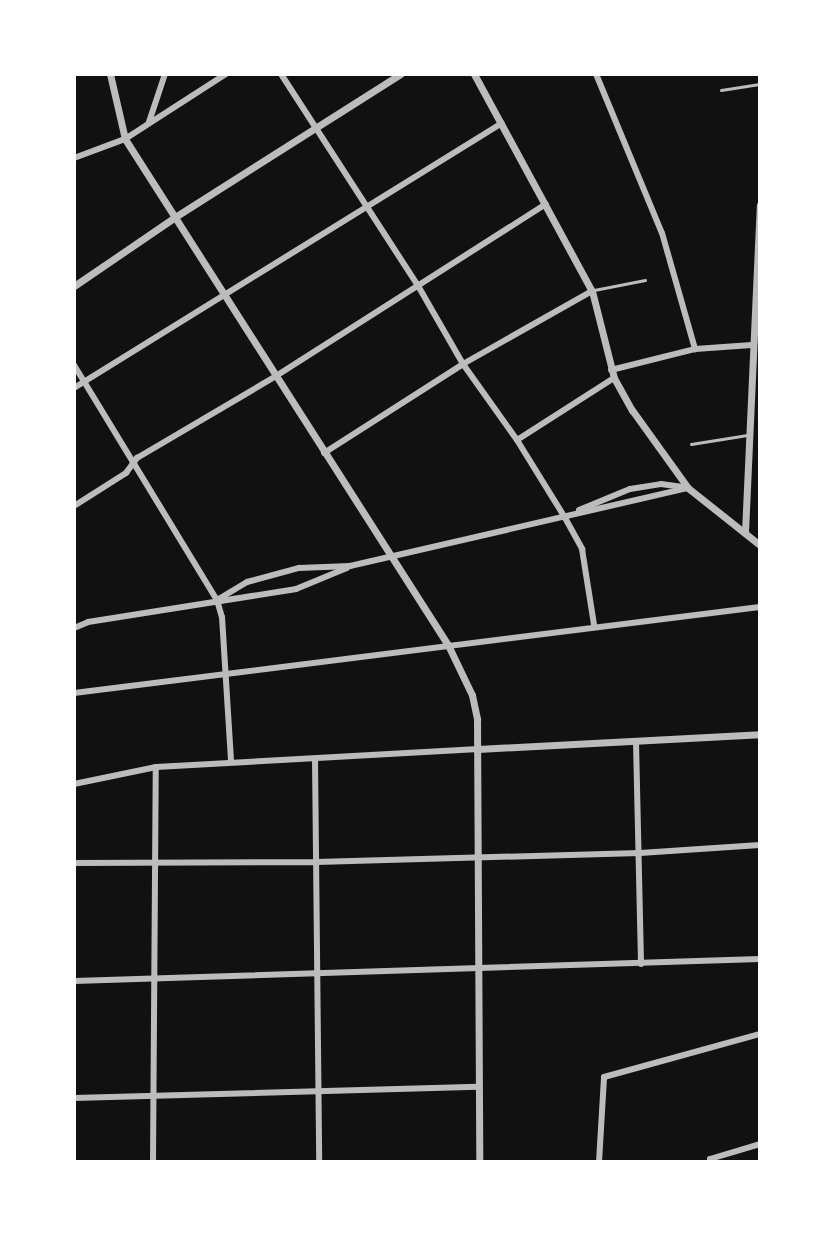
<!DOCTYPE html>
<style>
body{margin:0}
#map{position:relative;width:834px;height:1236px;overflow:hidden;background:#111;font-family:Poppins,sans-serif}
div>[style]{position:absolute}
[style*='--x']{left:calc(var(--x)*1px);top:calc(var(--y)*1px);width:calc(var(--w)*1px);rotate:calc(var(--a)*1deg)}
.service>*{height:3px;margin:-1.5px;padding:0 1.5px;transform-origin:1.5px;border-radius:1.5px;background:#bcbcbc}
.minor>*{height:6px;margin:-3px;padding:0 3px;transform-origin:3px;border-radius:3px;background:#bcbcbc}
.tertiary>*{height:7px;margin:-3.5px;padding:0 3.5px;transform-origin:3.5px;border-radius:3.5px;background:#bcbcbc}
span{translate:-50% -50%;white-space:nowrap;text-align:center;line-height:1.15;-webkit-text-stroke:7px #fff;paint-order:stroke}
.frame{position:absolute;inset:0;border:76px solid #fff;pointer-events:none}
</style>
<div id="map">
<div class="service">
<div style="--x:721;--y:90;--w:39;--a:-9"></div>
<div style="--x:594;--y:290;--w:52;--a:-11.1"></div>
<div style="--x:691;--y:444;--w:57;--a:-9.1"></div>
</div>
<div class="minor">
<div style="--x:281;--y:74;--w:250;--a:57.1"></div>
<div style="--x:417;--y:284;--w:92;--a:60.1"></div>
<div style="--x:463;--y:364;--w:93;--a:54.6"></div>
<div style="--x:517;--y:440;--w:89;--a:58.3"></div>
<div style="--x:564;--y:516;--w:38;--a:61"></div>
<div style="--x:582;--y:549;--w:77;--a:81"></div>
<div style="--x:596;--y:74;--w:172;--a:67.5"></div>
<div style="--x:662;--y:233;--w:121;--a:74.1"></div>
<div style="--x:149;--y:122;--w:51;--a:-71.6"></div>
<div style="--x:74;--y:158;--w:54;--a:-20.4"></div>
<div style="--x:125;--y:139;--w:120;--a:-32.8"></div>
<div style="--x:74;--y:365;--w:275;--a:58.7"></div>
<div style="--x:217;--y:600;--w:18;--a:74"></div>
<div style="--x:222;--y:617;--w:145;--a:86.4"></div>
<div style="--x:611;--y:370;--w:87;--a:-14"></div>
<div style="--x:695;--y:349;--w:57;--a:-4"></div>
<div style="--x:74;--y:388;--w:503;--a:-31.76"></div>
<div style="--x:517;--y:440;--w:115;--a:-32.6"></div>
<div style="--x:324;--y:453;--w:165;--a:-32.6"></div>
<div style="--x:463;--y:364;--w:148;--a:-29.5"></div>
<div style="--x:74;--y:506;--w:62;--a:-32.4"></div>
<div style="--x:126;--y:473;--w:19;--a:-54"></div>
<div style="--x:137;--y:458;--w:161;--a:-30.5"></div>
<div style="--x:276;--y:376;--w:320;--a:-32.5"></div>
<div style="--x:579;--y:510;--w:55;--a:-22.4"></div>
<div style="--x:630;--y:489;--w:31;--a:-9"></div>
<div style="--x:661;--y:484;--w:22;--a:8"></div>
<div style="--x:217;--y:600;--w:35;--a:-31"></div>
<div style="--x:247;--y:582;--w:54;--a:-15.1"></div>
<div style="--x:299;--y:568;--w:51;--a:-2.2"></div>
<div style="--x:350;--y:566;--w:347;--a:-13"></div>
<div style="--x:74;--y:628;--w:15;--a:-23"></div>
<div style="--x:88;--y:622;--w:211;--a:-9"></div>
<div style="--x:296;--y:589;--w:55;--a:-22.4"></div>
<div style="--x:74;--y:693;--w:691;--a:-7.15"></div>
<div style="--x:636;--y:742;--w:222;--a:88.7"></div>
<div style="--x:315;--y:759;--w:403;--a:89.4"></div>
<div style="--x:74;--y:784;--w:84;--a:-11.7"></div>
<div style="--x:156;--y:767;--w:323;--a:-3.2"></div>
<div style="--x:74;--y:863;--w:242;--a:-0.2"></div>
<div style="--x:316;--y:862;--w:324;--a:-1.6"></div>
<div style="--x:640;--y:853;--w:120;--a:-3.8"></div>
<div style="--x:74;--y:981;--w:686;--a:-1.84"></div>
<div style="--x:74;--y:1098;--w:404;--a:-1.6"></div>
<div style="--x:153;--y:1162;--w:395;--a:-89.6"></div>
<div style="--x:599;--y:1162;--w:85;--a:-86.6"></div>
<div style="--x:604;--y:1077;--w:162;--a:-15.4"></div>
<div style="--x:710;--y:1162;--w:3;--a:-90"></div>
<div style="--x:710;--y:1159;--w:52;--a:-16.7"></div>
</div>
<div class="tertiary">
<div style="--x:110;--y:74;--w:67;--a:77"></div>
<div style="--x:125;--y:139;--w:600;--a:57.45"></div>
<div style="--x:448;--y:645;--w:55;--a:64.4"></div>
<div style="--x:472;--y:695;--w:25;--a:78"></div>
<div style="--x:477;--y:719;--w:443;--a:89.7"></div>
<div style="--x:474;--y:74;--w:247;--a:61.5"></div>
<div style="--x:592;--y:291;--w:90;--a:75.8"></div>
<div style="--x:614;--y:378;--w:37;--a:61"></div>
<div style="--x:632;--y:410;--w:96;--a:54.3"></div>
<div style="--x:688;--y:488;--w:92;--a:38.4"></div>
<div style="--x:74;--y:286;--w:122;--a:-34.3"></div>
<div style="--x:175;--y:217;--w:267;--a:-32.4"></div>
<div style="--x:745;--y:532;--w:327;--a:-87.4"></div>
<div style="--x:478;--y:749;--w:282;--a:-3"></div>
</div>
<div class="frame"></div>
</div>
